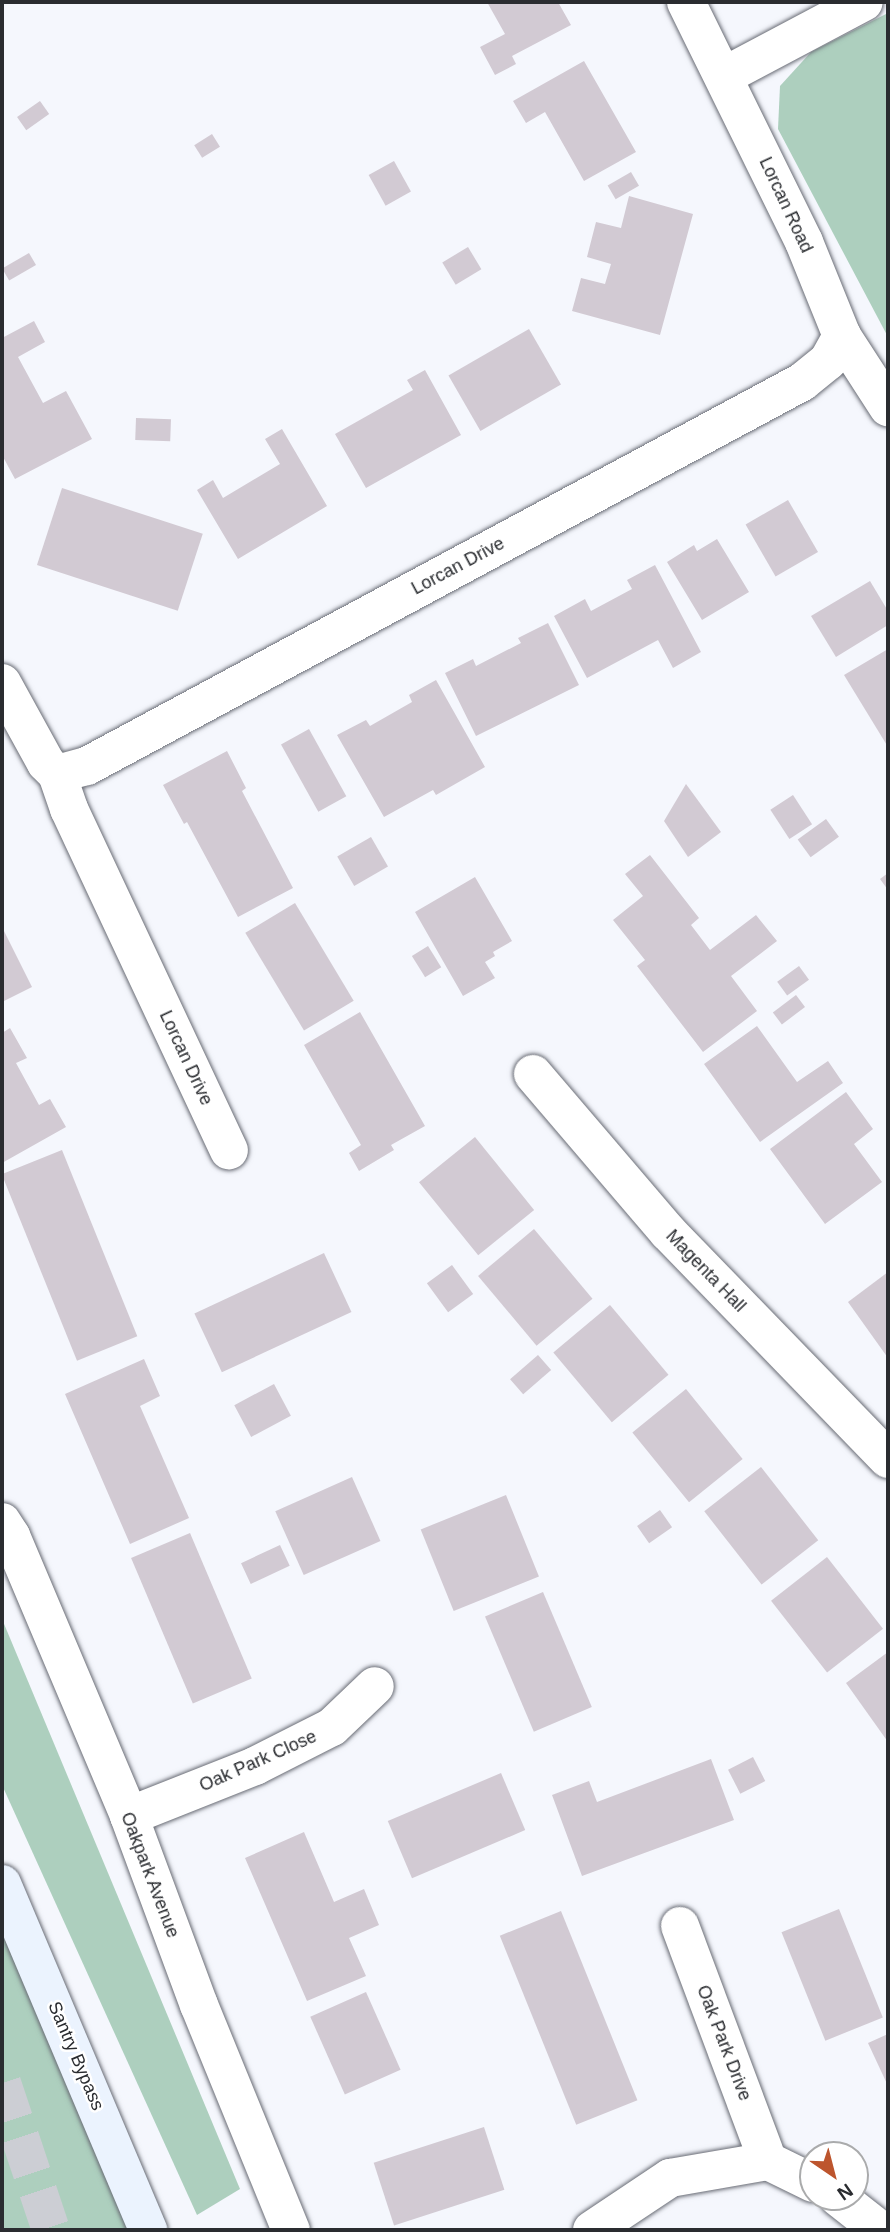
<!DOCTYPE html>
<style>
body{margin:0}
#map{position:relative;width:890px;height:2232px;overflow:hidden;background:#f5f7fd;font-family:Arial,sans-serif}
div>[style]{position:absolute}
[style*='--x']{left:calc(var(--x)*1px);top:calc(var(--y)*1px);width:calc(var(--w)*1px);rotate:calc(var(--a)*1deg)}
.green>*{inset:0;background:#adcfbe}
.building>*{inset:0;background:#d2cad3;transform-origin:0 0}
.highway-tunnel>*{height:38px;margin-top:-19px;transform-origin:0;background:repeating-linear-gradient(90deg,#ccced4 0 38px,transparent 0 57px)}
.roads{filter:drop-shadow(0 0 2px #696c75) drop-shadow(0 0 2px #696c75)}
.street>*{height:38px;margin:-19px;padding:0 19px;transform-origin:19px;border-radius:19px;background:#fff}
.secondary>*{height:38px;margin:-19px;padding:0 19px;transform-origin:19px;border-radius:19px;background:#ebf3fe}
span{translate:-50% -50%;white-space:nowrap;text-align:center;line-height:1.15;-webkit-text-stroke:5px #fff;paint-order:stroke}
.street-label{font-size:18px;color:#2a2c30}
.frame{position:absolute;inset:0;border:4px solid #2a2c30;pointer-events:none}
.north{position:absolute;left:799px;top:2141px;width:70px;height:70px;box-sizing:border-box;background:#fff;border:2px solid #aaabac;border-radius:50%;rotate:145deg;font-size:19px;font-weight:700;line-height:28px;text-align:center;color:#2a2c30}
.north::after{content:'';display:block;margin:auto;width:24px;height:32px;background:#bd552d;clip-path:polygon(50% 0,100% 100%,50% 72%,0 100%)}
</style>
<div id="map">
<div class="green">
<div style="clip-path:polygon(888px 13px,888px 337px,778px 129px,780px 86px,811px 52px)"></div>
<div style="clip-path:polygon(2px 1619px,240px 2189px,197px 2215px,2px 1785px)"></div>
<div style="clip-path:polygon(2px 1926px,130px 2230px,2px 2230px)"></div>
</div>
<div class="building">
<div style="clip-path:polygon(487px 2px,558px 2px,571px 25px,512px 56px,516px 64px,495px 75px,480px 47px,505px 34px)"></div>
<div style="clip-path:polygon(584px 61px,636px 152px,584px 181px,545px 112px,526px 123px,513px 101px)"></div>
<div style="left:40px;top:101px;width:16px;height:28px;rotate:55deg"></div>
<div style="left:212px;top:134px;width:15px;height:21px;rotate:58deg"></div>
<div style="left:394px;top:161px;width:35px;height:29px;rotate:61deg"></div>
<div style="left:631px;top:172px;width:16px;height:27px;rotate:60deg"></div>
<div style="clip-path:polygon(629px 196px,693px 214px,660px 335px,572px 311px,581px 278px,605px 284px,611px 264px,587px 257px,596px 222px,621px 228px)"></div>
<div style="left:468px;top:247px;width:26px;height:30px;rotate:59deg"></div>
<div style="left:29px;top:253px;width:14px;height:31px;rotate:60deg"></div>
<div style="clip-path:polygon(34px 321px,45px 342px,18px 357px,43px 403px,66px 391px,92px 439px,15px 479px,2px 455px,2px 338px)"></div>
<div style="left:529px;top:329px;width:64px;height:93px;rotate:60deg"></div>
<div style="clip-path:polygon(425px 370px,461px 435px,366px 488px,335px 434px,413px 390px,407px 380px)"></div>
<div style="left:136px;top:418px;width:35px;height:22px;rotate:2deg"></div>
<div style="clip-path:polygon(282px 429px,327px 506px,238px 559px,197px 490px,213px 480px,223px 498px,280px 464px,265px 439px)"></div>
<div style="left:62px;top:488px;width:148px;height:81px;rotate:18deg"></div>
<div style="left:788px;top:500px;width:60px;height:49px;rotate:60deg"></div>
<div style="clip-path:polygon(717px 539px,749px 592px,702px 620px,667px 562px,694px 545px,697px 551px)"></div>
<div style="clip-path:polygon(655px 565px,701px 652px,673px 668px,658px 640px,587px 678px,554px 616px,585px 599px,591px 611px,632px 589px,627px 580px)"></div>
<div style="clip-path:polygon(870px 581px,888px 611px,888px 625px,836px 657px,811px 616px)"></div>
<div style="clip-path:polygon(548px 623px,579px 685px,476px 736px,445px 673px,473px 659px,476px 666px,521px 643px,518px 638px)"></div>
<div style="clip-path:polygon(888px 649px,888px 747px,844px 675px)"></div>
<div style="clip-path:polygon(436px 680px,485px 767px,436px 795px,433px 790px,384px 817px,337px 735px,366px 720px,370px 726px,412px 702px,409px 695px)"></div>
<div style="left:309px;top:729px;width:77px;height:32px;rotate:61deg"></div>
<div style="clip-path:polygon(227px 751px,246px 788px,242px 791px,293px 888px,238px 917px,187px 822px,184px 824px,163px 785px)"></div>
<div style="clip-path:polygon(686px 784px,721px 832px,688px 857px,664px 821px)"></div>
<div style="left:793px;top:795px;width:35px;height:27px;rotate:57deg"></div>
<div style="left:826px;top:819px;width:22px;height:35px;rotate:54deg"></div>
<div style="left:371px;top:837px;width:34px;height:39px;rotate:60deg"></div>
<div style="clip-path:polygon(650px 855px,699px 918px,691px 925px,710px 950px,756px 915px,777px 941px,731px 976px,757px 1011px,703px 1052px,637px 966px,645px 960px,613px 920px,643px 896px,625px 874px)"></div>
<div style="clip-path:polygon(888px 873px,888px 890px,880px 879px)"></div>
<div style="clip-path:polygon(475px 877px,512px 941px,493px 952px,495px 956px,485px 962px,495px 978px,463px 996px,415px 912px)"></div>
<div style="left:295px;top:903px;width:114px;height:58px;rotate:59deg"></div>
<div style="clip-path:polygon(2px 927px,32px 987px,2px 1002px)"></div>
<div style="left:428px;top:946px;width:25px;height:19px;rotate:58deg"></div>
<div style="left:799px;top:966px;width:17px;height:27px;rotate:54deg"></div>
<div style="left:796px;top:995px;width:15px;height:29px;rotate:53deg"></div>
<div style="clip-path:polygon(360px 1012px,425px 1126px,391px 1145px,394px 1150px,359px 1171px,349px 1153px,361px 1145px,304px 1045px)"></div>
<div style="clip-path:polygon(757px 1026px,797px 1082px,828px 1061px,843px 1083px,760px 1142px,704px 1064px)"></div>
<div style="clip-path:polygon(10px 1028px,27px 1058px,16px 1063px,39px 1105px,50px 1099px,66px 1127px,2px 1163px,2px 1033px)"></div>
<div style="clip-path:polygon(846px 1092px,873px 1129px,854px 1144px,882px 1182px,825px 1224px,770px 1149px)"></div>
<div style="left:475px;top:1137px;width:94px;height:72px;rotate:51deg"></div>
<div style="left:62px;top:1150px;width:201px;height:65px;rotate:68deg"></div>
<div style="left:534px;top:1229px;width:91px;height:73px;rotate:50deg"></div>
<div style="left:324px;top:1253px;width:65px;height:143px;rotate:65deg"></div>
<div style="left:452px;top:1265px;width:36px;height:31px;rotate:54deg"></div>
<div style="clip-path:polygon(888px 1272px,888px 1358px,848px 1302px)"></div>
<div style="left:610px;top:1305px;width:91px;height:74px;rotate:50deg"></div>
<div style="left:538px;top:1355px;width:20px;height:37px;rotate:49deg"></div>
<div style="clip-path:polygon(144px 1359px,160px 1396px,140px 1406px,189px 1518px,130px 1544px,65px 1394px)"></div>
<div style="left:274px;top:1384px;width:36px;height:45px;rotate:62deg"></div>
<div style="left:686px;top:1389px;width:90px;height:69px;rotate:51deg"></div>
<div style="left:761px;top:1467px;width:93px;height:72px;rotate:52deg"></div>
<div style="left:352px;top:1477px;width:70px;height:84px;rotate:66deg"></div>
<div style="left:506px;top:1495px;width:88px;height:92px;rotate:68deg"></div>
<div style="left:660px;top:1510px;width:21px;height:28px;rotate:55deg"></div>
<div style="left:190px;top:1533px;width:158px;height:64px;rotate:67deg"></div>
<div style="left:280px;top:1545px;width:23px;height:43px;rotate:65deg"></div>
<div style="left:827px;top:1557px;width:91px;height:71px;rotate:52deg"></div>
<div style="left:543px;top:1592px;width:125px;height:63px;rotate:67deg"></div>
<div style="clip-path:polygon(888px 1652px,888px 1742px,846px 1683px)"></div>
<div style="left:753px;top:1757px;width:27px;height:28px;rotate:63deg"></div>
<div style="clip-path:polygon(711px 1759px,734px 1820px,582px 1876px,552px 1795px,589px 1781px,597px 1802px)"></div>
<div style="left:501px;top:1773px;width:62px;height:123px;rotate:67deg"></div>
<div style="clip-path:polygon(304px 1832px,334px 1902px,364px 1889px,379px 1925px,349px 1938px,366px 1976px,307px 2001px,245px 1858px)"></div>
<div style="left:839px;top:1909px;width:117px;height:62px;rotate:68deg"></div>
<div style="left:561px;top:1911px;width:204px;height:66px;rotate:68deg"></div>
<div style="left:366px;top:1992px;width:85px;height:61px;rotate:66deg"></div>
<div style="clip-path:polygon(888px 2034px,888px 2086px,868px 2043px)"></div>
<div style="left:484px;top:2127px;width:66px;height:116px;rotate:72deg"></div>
</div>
<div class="highway-tunnel">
<div style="--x:2;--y:2083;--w:155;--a:71.6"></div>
</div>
<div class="roads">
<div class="street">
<div style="--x:686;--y:2;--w:267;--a:63.8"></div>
<div style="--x:804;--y:242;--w:101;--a:68"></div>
<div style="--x:842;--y:336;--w:85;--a:57.1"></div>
<div style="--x:724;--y:76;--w:158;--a:-27.9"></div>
<div style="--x:2;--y:683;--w:91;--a:61.2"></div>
<div style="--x:46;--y:763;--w:16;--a:45"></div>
<div style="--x:57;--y:774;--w:31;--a:-15"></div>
<div style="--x:87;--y:766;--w:812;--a:-28.24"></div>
<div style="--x:802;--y:382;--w:33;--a:-39"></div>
<div style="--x:828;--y:361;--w:29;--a:-61"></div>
<div style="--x:57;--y:774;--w:37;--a:71"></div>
<div style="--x:69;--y:809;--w:377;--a:64.9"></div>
<div style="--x:533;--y:1074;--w:208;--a:49.5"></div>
<div style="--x:668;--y:1232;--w:316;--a:45.9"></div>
<div style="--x:2;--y:1522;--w:17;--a:57"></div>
<div style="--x:11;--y:1536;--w:304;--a:67.1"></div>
<div style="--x:129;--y:1816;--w:202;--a:69.7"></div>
<div style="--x:199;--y:2005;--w:243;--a:67.8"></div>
<div style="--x:129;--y:1816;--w:136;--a:-21.6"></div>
<div style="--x:255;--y:1766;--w:86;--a:-26.9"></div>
<div style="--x:332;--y:1727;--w:59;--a:-43.6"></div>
<div style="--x:680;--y:1926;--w:251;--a:69.5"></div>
<div style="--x:838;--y:2197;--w:53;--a:38.2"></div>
<div style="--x:592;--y:2230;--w:94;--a:-33.7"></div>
<div style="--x:670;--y:2178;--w:99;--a:-9.8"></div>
<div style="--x:768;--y:2161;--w:50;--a:26.1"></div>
</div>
<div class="secondary">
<div style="--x:2;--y:1884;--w:376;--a:67.1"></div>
</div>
</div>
<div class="street-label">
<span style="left:786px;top:205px;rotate:65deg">Lorcan Road</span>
<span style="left:458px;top:566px;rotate:-28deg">Lorcan Drive</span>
<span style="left:186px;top:1058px;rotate:65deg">Lorcan Drive</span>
<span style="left:706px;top:1271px;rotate:46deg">Magenta Hall</span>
<span style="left:258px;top:1761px;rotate:-24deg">Oak Park Close</span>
<span style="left:150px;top:1875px;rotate:69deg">Oakpark Avenue</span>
<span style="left:724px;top:2043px;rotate:69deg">Oak Park Drive</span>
<span style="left:76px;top:2056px;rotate:67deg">Santry Bypass</span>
</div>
<div class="frame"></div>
<div class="north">N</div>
</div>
